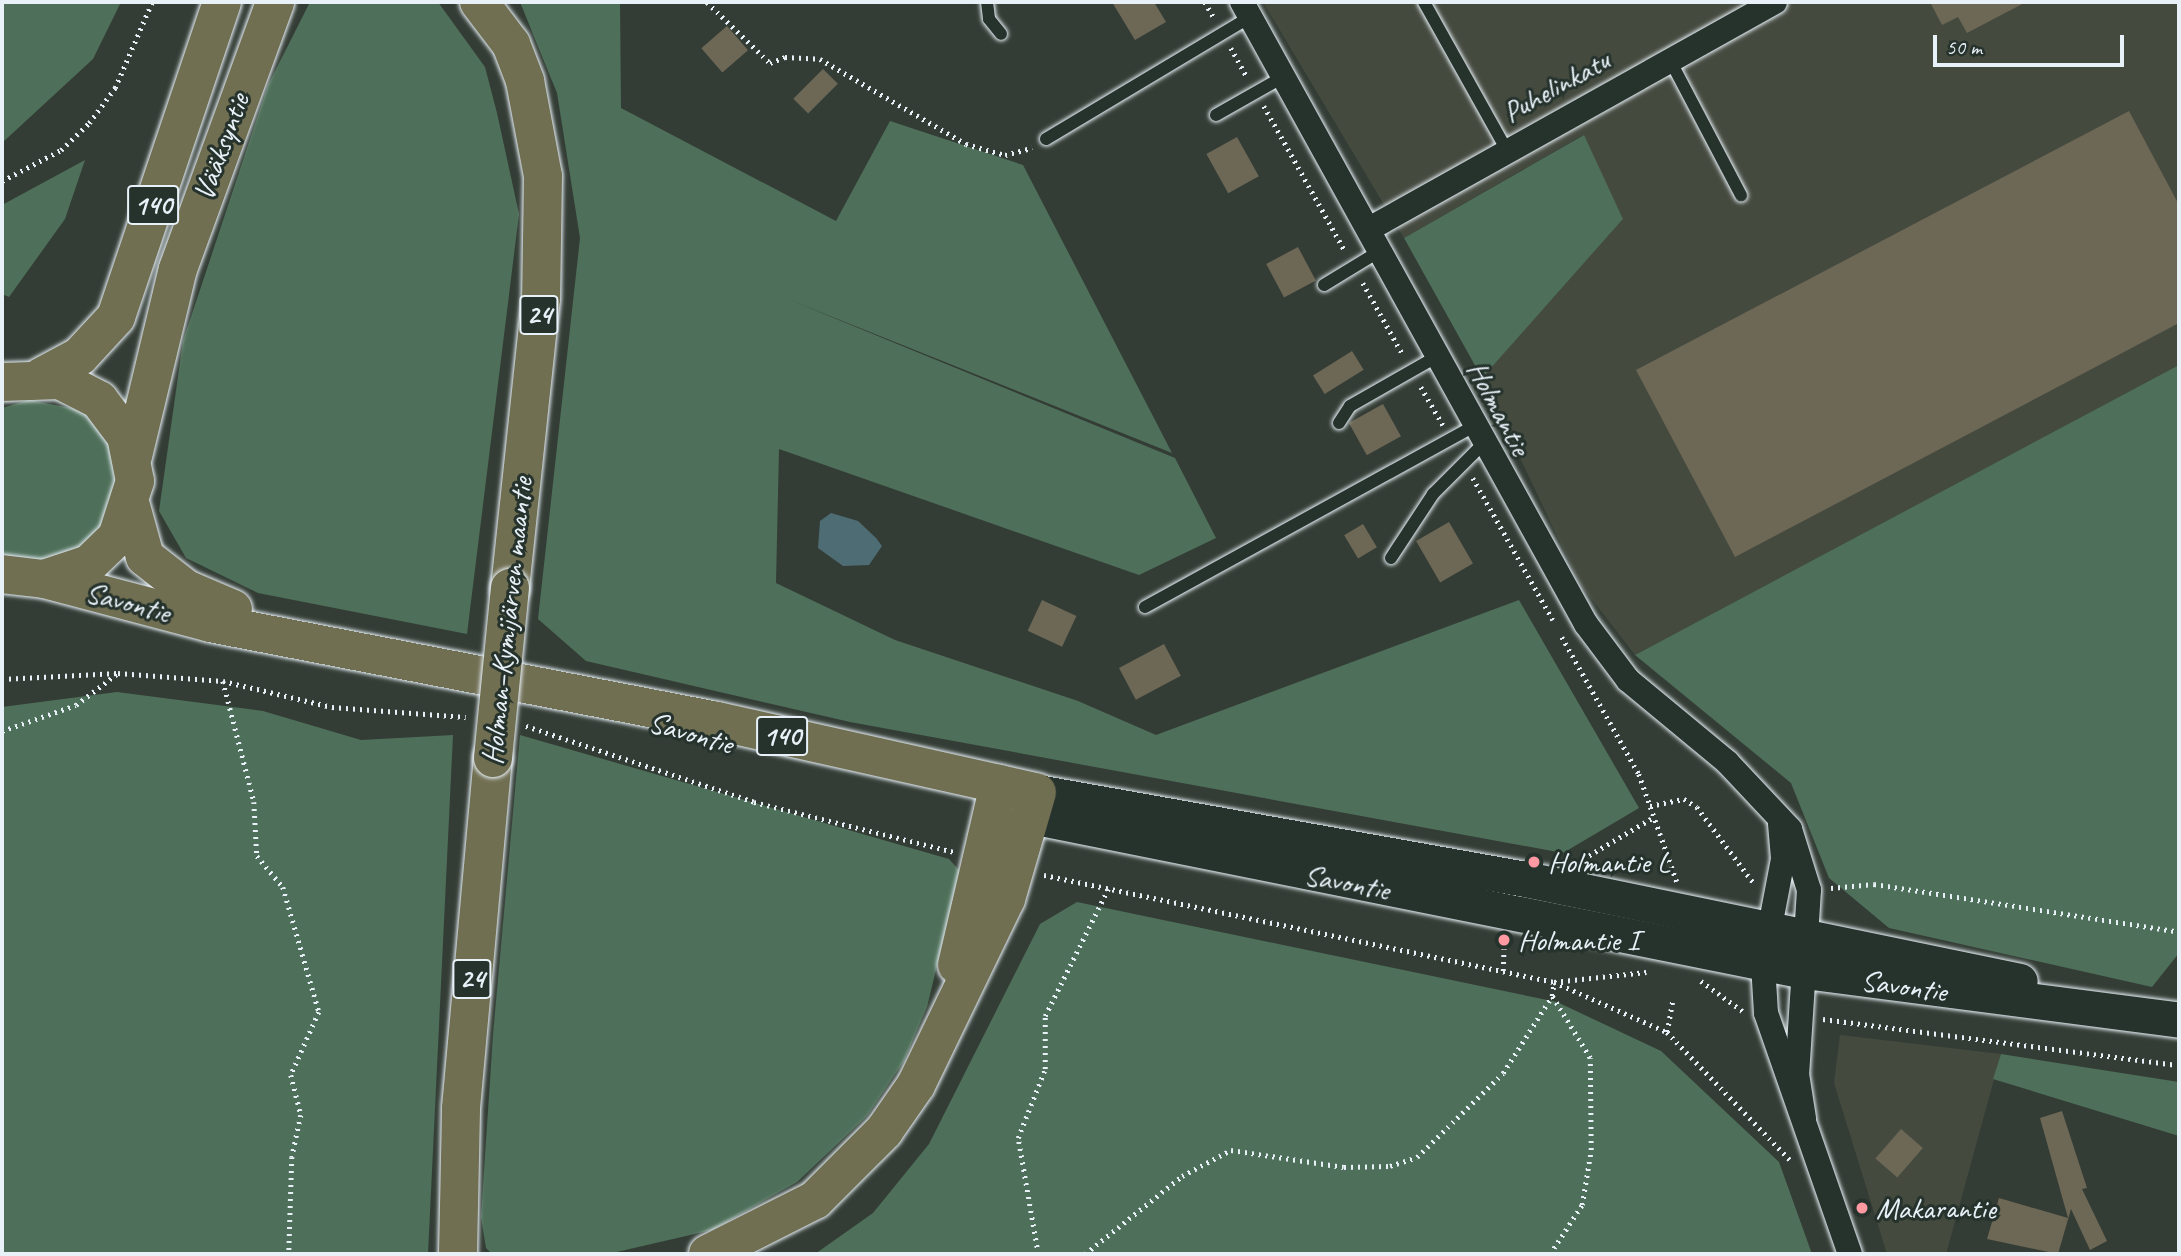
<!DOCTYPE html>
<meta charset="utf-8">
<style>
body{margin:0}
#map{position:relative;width:2181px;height:1256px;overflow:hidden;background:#343d35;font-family:Caveat,sans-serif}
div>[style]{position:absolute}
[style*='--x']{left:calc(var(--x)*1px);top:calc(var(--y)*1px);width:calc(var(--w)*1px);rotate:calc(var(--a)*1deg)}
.built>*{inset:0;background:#454a3f}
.green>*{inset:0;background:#4e6f59}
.water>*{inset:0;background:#4e6c74}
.building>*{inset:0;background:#6d6756;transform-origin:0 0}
.path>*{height:4.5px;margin-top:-2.25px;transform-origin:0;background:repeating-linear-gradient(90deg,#e8f1f8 0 2px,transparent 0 7px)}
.roads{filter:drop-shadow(0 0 2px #e8f1f8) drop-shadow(0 0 2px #e8f1f8)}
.service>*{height:12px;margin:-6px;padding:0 6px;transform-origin:6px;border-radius:6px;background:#26332d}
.minor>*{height:24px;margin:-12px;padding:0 12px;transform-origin:12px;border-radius:12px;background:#26332d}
.secondary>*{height:35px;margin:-17.5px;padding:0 17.5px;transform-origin:17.5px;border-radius:17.5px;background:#26332d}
.primary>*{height:38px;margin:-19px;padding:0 19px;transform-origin:19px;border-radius:19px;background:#716f52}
.trunk>*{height:38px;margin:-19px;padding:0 19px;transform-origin:19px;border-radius:19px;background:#716f52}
.bridges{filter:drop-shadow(0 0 2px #e8f1f8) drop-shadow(0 0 2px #e8f1f8)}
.trunk-bridge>*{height:38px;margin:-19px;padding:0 19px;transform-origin:19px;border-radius:19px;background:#716f52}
.dots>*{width:19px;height:19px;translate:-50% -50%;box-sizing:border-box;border:4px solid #26332d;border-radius:50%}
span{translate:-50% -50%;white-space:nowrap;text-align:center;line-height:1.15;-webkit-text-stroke:6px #26332d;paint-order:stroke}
.shield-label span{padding:2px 5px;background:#26332d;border:2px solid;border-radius:5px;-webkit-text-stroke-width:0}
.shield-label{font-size:28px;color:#e8f1f8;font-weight:700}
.street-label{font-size:30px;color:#e8f1f8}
.poi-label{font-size:30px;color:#e8f1f8}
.left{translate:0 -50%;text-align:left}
.frame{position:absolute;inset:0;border:4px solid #e8f1f8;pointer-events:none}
.scale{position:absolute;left:1933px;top:35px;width:191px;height:32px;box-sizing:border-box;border:4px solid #e8f1f8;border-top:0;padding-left:9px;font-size:21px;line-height:24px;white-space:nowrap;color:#e8f1f8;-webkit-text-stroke:5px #26332d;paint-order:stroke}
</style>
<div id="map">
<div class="built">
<div style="clip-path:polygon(1263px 2px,2179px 2px,2179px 365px,1635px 655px,1580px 584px,1482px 378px,1623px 219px,1583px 135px,1404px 238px)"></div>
<div style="clip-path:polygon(1840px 1035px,2001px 1054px,1946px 1254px,1887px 1254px,1834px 1083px)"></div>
</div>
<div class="green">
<div style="clip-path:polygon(2px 2px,121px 2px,93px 59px,2px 143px)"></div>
<div style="clip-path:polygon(310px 2px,438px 2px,485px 67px,497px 113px,519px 214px,467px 634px,258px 593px,186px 558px,159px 511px,183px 341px,268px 85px)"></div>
<div style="clip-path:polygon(520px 2px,620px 2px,621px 108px,836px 221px,890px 121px,1023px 165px,1172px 453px,790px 300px,1175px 458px,1216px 538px,1139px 575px,779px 449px,776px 583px,895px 640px,1078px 701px,1156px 735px,1519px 600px,1639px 808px,1563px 853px,850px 722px,586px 661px,538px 619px,580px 238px,557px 93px)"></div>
<div style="clip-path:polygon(1584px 135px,1623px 219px,1482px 378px,1404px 238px)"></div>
<div style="clip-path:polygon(85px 160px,65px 219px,9px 297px,2px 294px,2px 205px)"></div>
<div style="clip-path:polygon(2179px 365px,2179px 953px,2152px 987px,1889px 928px,1829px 878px,1791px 783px,1635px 655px)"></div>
<div style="clip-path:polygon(29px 400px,81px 410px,102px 427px,122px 479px,106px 531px,61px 562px,2px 556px,2px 408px)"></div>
<div style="clip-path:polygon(117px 692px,263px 711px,361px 740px,453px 735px,428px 1254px,2px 1254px,2px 707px)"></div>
<div style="clip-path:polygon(520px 735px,949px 859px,960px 871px,927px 1007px,904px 1061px,867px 1116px,797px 1182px,712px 1230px,608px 1254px,492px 1254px,486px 1248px,481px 1217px,493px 1035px)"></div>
<div style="clip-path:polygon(1077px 902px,1557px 1002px,1661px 1051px,1779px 1162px,1812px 1254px,815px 1254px,873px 1213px,929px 1144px,1040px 924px)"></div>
<div style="clip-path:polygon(2001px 1054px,2179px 1082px,2179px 1136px,1993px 1079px)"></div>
</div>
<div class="water">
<div style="clip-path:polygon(831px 513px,858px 521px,876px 538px,882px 546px,869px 565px,843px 566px,818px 548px,820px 521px)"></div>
</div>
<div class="building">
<div style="clip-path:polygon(1112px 2px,1154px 2px,1166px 22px,1135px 40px)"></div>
<div style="clip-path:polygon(1930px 2px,2026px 2px,1967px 33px,1958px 17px,1942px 25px)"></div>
<div style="left:727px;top:26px;width:32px;height:34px;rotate:49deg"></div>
<div style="left:823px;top:69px;width:21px;height:42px;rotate:45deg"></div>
<div style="clip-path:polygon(2129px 111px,2179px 205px,2179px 323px,1735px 557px,1636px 370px)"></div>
<div style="left:1237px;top:137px;width:45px;height:35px;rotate:61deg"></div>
<div style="left:1298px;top:247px;width:38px;height:36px;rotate:62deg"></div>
<div style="left:1352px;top:351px;width:22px;height:46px;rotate:58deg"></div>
<div style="left:1383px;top:404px;width:37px;height:39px;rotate:61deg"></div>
<div style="left:1449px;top:522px;width:48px;height:38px;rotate:60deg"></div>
<div style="left:1363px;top:524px;width:27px;height:22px;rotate:59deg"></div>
<div style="left:1042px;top:600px;width:38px;height:34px;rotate:25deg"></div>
<div style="left:1164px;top:644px;width:36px;height:51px;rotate:62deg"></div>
<div style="clip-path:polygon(2062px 1111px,2087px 1188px,2082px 1189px,2107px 1241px,2090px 1250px,2071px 1209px,2058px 1254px,1987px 1239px,1999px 1198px,2068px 1218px,2040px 1118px)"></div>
<div style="left:1901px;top:1129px;width:29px;height:39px;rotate:41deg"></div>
</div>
<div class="path">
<div style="--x:707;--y:2;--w:88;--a:44.1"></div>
<div style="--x:770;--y:63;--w:16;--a:-22"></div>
<div style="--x:785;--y:57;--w:35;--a:3"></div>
<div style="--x:820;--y:59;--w:169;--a:30.2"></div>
<div style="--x:966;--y:144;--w:41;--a:15.8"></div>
<div style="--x:1005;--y:155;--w:28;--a:-15"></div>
<div style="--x:1205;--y:2;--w:20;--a:60"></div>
<div style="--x:1231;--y:48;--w:33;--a:61"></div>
<div style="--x:1264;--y:106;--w:166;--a:60.8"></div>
<div style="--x:2;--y:181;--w:67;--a:-27.7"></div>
<div style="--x:61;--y:150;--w:39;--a:-44"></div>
<div style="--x:89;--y:123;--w:44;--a:-53.4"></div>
<div style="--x:115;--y:88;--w:94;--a:-66.7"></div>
<div style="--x:1363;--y:283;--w:82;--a:60.9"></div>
<div style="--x:1421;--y:387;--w:44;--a:59.9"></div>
<div style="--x:1473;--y:478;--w:163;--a:60.6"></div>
<div style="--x:1562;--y:637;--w:157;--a:60.7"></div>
<div style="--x:1639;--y:774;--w:114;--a:70.6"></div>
<div style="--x:2;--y:679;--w:116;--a:-3"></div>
<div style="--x:118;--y:673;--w:105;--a:4.4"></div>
<div style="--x:223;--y:681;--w:112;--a:13.4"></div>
<div style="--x:332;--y:707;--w:134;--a:4.3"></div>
<div style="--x:223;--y:681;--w:125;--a:75.6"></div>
<div style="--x:254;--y:802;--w:54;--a:86.8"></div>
<div style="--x:257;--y:856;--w:40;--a:50"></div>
<div style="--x:283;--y:887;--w:130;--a:73.9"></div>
<div style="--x:319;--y:1012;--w:69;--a:114"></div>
<div style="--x:291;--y:1075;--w:41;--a:76"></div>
<div style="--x:301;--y:1115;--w:43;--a:102.1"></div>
<div style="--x:292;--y:1157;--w:97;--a:91.8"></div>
<div style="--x:526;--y:726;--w:240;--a:18.4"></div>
<div style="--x:754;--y:802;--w:206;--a:14"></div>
<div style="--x:2;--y:731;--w:78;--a:-19.4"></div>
<div style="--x:76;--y:705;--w:53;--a:-37.3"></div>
<div style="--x:1650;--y:806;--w:35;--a:-12"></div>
<div style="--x:1684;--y:799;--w:15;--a:32"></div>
<div style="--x:1697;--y:807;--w:94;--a:53.3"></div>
<div style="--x:1583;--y:859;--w:82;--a:-30.6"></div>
<div style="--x:1044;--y:875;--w:521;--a:11.85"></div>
<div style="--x:1554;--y:982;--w:93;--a:-6.2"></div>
<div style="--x:1831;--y:888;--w:43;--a:-5.3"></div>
<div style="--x:1874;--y:884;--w:309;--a:8.9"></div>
<div style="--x:1503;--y:971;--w:30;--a:-88"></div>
<div style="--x:1701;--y:981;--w:53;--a:35.8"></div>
<div style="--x:1823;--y:1019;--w:359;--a:7.4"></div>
<div style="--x:1667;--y:1032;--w:34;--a:-80"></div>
<div style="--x:1038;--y:1254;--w:118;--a:-99.8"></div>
<div style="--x:1018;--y:1138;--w:74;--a:-68.6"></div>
<div style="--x:1045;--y:1069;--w:53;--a:-90"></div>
<div style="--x:1045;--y:1016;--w:142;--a:-63.6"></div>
<div style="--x:1085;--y:1254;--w:124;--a:-38.8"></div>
<div style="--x:1182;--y:1176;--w:55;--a:-28"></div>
<div style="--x:1231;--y:1150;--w:114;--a:8.6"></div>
<div style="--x:1344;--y:1167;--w:46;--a:-1.2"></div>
<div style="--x:1390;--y:1166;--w:28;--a:-18"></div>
<div style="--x:1417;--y:1157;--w:120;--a:-44.3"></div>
<div style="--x:1503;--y:1073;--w:91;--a:-57.5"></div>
<div style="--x:1552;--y:996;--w:14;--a:-82"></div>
<div style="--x:1554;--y:982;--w:124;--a:23.9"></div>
<div style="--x:1667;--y:1032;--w:180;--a:46.1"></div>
<div style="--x:1550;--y:1254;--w:59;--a:-56.9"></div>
<div style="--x:1582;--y:1205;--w:56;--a:-80.7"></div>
<div style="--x:1591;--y:1150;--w:92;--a:-90.6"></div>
<div style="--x:1590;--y:1058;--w:73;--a:-121.5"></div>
</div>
<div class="roads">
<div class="service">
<div style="--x:987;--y:2;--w:17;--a:83"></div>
<div style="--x:989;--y:19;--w:19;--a:51"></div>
<div style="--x:1424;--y:2;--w:168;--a:60.8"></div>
<div style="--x:1670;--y:60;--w:153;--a:62.3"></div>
<div style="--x:1216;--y:115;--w:77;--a:-29.6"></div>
<div style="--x:1046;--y:139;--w:238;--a:-30.9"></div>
<div style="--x:1324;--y:285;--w:66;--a:-31.3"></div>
<div style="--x:1339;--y:423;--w:20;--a:-57"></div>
<div style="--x:1350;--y:406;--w:99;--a:-29.7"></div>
<div style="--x:1391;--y:558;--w:77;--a:-56.7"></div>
<div style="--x:1433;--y:494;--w:69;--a:-45"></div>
<div style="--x:1145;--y:607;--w:374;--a:-28.8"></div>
</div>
<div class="minor">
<div style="--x:1242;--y:2;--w:711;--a:61.06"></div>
<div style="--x:1586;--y:624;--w:70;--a:53.1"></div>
<div style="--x:1628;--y:680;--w:129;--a:39.6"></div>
<div style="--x:1727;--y:762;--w:92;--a:46.8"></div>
<div style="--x:1790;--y:829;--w:64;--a:72.7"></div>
<div style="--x:1809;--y:890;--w:184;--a:93.7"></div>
<div style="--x:1797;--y:1074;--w:45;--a:81"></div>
<div style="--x:1369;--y:229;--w:465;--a:-29.2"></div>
<div style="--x:1780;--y:824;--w:35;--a:85"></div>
<div style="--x:1783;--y:859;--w:107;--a:100.8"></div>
<div style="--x:1763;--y:964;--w:49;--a:86.5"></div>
<div style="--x:1766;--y:1013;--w:255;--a:70.8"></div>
</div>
<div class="secondary">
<div style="--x:1037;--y:792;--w:496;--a:10.1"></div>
<div style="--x:1525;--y:879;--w:505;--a:11.64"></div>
<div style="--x:1031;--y:816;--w:788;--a:11.34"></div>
<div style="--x:1804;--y:971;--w:378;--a:7.4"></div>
</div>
<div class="primary">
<div style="--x:41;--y:377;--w:44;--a:-28.3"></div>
<div style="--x:80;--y:356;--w:53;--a:-47.3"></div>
<div style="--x:116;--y:317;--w:332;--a:-71.4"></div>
<div style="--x:2;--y:382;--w:58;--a:-2"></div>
<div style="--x:60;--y:380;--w:44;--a:27.1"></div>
<div style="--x:99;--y:400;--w:45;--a:53.1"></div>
<div style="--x:126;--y:436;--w:46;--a:78.7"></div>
<div style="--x:135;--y:481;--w:59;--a:107.8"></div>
<div style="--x:117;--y:537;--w:39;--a:136"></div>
<div style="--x:89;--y:564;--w:47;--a:161.6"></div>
<div style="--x:44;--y:579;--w:42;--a:-173.2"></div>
<div style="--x:133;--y:456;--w:192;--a:-76.5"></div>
<div style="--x:178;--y:269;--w:284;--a:-70"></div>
<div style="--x:131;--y:506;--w:53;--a:74.6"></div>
<div style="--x:145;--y:557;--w:52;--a:38"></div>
<div style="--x:186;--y:589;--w:51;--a:23.1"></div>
<div style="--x:44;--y:579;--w:172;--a:14.8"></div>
<div style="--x:210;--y:623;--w:516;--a:10.94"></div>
<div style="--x:717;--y:721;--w:322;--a:12.6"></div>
</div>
<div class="trunk">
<div style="--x:479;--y:2;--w:53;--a:52.7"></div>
<div style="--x:511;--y:44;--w:40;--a:69"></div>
<div style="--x:525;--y:81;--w:97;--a:79.3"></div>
<div style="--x:543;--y:176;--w:122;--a:90.9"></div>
<div style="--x:541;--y:298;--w:292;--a:96.1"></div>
<div style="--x:957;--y:965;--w:186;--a:-76.9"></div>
<div style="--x:458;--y:1254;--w:146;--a:-88.8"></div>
<div style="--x:461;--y:1108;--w:351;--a:-84.8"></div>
<div style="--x:708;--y:1254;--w:120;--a:-26.8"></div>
<div style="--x:815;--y:1200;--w:98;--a:-45"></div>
<div style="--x:884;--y:1131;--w:56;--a:-55.2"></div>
<div style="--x:916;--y:1085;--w:207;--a:-64.2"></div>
<div style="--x:1006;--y:899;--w:111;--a:-73.8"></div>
</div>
</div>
<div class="bridges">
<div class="trunk-bridge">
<div style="--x:493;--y:758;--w:171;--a:-84.3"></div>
</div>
</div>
<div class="dots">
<div style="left:1534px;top:862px;background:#ff9aa2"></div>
<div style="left:1504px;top:940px;background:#ff9aa2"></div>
<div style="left:1862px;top:1208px;background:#ff9aa2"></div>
</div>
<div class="shield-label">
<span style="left:153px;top:205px">140</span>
<span style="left:539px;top:315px">24</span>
<span style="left:782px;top:736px">140</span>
<span style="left:472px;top:979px">24</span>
</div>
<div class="street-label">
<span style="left:1556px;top:86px;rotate:-29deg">Puhelinkatu</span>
<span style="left:221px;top:147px;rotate:-70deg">Vääksyntie</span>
<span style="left:1499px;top:408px;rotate:62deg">Holmantie</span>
<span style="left:128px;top:602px;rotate:15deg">Savontie</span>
<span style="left:507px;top:621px;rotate:-84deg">Holman–Kymijärven maantie</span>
<span style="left:691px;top:733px;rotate:16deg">Savontie</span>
<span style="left:1347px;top:882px;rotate:11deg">Savontie</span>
<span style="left:1904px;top:986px;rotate:8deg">Savontie</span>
</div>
<div class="poi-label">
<span class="left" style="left:1548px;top:862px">Holmantie L</span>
<span class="left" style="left:1518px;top:940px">Holmantie I</span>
<span class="left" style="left:1876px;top:1208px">Makarantie</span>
</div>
<div class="frame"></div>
<div class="scale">50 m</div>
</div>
